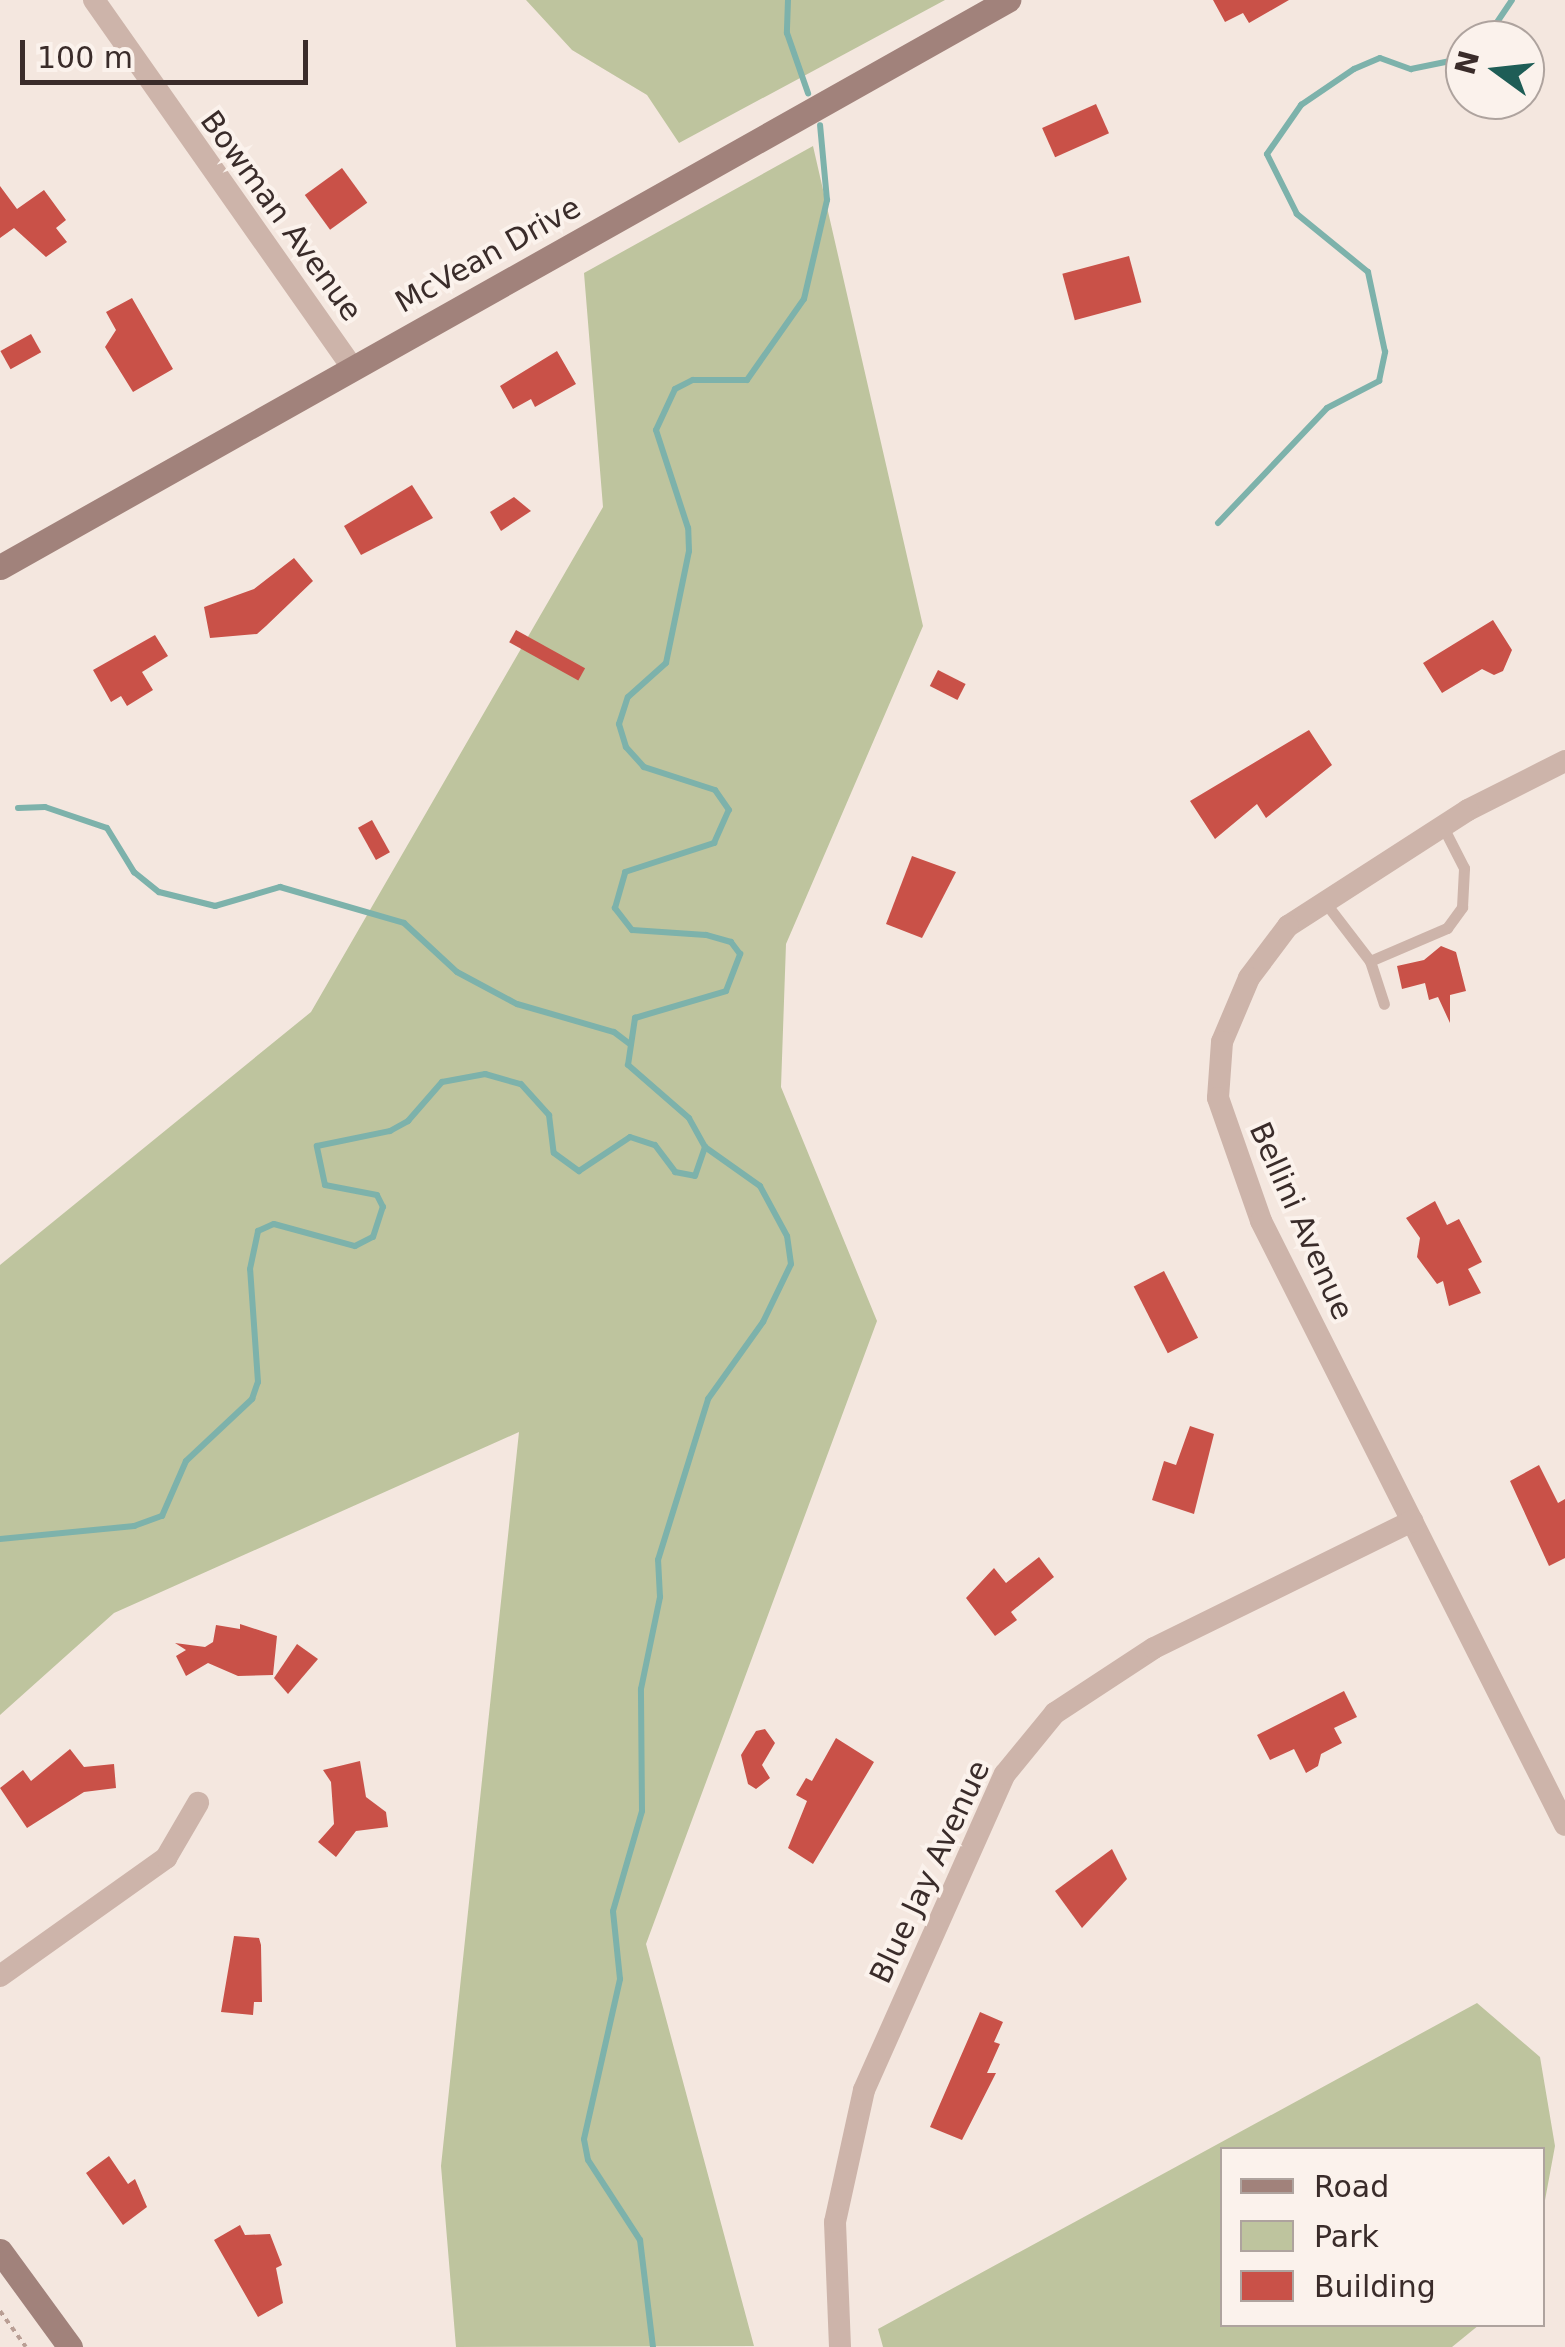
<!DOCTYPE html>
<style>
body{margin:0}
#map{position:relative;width:1565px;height:2347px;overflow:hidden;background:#f4e7df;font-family:"DejaVu Sans",sans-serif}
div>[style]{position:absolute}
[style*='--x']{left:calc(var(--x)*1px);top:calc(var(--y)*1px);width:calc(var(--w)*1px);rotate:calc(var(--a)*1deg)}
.green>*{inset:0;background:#bec49e}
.stream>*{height:6px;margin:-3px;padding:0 3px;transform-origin:3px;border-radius:3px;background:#7db2ab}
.building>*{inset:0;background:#c95148;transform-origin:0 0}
.path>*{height:4px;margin-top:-2px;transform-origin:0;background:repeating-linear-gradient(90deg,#b99e94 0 5px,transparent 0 10px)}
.lane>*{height:11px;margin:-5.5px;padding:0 5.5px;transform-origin:5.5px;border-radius:5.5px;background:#cdb4aa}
.street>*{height:22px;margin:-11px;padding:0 11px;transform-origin:11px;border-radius:11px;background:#cdb4aa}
.secondary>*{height:25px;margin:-12.5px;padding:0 12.5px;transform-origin:12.5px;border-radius:12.5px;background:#a1827b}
span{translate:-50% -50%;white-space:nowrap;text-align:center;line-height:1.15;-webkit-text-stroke:8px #fbf2ec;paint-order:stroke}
.street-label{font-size:30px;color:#3a2c2a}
.legend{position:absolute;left:1220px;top:2147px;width:325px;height:180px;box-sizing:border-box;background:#fbf2ec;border:2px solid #aea39e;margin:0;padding:12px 18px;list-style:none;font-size:30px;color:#3a2c2a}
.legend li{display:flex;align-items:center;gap:20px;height:50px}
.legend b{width:50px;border:2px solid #aea39e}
.north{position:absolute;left:1445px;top:20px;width:100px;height:100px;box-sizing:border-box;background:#fbf2ec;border:2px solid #aea39e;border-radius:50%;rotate:285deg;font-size:28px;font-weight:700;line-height:40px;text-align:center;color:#3a2c2a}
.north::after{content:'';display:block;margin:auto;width:35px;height:45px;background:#1e5d56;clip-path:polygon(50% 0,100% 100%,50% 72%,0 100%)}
.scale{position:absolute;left:20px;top:40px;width:288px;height:45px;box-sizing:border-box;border:5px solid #3a2c2a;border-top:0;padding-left:12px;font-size:30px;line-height:35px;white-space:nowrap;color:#3a2c2a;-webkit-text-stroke:8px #fbf2ec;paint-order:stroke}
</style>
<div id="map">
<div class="green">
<div style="clip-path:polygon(526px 0,945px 0,679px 143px,647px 95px,572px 50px)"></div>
<div style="clip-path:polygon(813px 146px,923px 626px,786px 944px,781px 1087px,877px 1321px,646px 1944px,754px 2346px,456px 2347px,441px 2166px,519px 1432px,114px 1613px,0 1715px,0 1265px,311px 1012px,603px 507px,584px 273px)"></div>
<div style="clip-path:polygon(1477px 2003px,1540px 2057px,1555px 2146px,1543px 2211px,1542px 2150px,1222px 2150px,1222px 2324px,1479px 2325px,1452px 2347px,883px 2347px,878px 2329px)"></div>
</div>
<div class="stream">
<div style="--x:788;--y:0;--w:33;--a:92"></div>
<div style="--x:787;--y:33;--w:64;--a:70.7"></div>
<div style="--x:1485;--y:40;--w:48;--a:-56"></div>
<div style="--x:1218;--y:523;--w:158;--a:-46.5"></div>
<div style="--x:1327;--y:408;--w:59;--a:-27.4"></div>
<div style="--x:1379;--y:381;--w:30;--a:-78"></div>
<div style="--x:1385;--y:352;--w:82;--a:-102"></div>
<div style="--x:1368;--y:272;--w:92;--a:-140.8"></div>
<div style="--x:1297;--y:214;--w:67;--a:-116.6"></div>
<div style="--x:1267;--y:154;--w:60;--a:-55.2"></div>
<div style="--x:1301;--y:105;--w:64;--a:-34.2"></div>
<div style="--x:1354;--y:69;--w:28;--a:-23"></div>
<div style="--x:1380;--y:58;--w:33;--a:20"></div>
<div style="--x:1411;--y:69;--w:55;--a:-11.5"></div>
<div style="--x:18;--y:808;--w:27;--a:-2"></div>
<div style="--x:45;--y:807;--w:65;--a:18.7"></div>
<div style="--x:107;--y:828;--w:52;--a:58.5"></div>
<div style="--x:134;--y:872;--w:32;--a:39"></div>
<div style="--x:159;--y:892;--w:58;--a:14"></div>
<div style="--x:215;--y:906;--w:68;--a:-16.3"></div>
<div style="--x:280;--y:887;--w:129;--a:16.2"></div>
<div style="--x:404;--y:923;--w:72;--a:42.8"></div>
<div style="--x:457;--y:972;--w:68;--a:28.1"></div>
<div style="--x:517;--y:1004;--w:101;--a:16.1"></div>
<div style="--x:614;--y:1032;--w:20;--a:37"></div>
<div style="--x:0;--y:1539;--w:135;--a:-5.5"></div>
<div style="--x:134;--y:1526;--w:30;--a:-20"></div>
<div style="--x:162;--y:1516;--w:60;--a:-66.4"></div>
<div style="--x:186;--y:1461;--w:91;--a:-43.2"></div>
<div style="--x:252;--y:1399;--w:18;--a:-71"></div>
<div style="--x:258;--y:1382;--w:113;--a:-94"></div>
<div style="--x:250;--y:1269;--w:39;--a:-78"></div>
<div style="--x:258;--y:1231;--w:17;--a:-24"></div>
<div style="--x:274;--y:1224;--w:84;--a:15.2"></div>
<div style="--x:355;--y:1246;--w:20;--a:-27"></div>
<div style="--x:373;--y:1237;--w:32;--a:-72"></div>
<div style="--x:383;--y:1207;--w:13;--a:-117"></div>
<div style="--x:377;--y:1195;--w:53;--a:-169.1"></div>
<div style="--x:325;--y:1185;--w:40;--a:-102"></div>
<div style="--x:317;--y:1146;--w:75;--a:-11.6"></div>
<div style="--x:390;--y:1131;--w:21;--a:-29"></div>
<div style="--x:408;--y:1121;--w:52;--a:-48.9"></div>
<div style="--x:442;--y:1082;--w:44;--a:-10.5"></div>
<div style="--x:485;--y:1074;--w:37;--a:16"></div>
<div style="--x:521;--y:1084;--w:42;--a:47.9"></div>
<div style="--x:549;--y:1115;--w:38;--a:83"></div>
<div style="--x:554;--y:1153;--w:31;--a:36"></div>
<div style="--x:579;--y:1171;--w:61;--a:-33.7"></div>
<div style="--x:630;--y:1137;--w:26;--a:18"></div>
<div style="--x:655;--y:1145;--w:34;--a:53"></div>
<div style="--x:675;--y:1172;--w:20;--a:11"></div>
<div style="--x:695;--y:1176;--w:31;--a:-71"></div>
<div style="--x:653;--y:2347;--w:108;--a:-96.9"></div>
<div style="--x:640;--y:2240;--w:95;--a:-123"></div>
<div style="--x:588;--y:2160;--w:21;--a:-101"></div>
<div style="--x:584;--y:2139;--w:164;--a:-77.3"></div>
<div style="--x:620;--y:1979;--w:68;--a:-95.9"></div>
<div style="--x:613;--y:1911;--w:104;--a:-73.8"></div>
<div style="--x:642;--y:1811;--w:122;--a:-90.5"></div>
<div style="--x:641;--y:1689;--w:94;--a:-78.3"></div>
<div style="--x:660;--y:1597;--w:37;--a:-93"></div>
<div style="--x:658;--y:1560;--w:169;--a:-72.7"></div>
<div style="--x:708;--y:1399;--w:95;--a:-54.5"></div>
<div style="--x:763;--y:1322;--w:64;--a:-64.2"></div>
<div style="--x:791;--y:1264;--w:28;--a:-98"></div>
<div style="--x:787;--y:1236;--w:57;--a:-118.4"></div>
<div style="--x:760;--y:1186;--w:67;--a:-144.7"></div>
<div style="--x:705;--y:1147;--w:33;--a:-119"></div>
<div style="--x:689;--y:1118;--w:81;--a:-139"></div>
<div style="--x:628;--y:1065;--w:48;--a:-81.5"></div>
<div style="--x:635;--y:1018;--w:95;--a:-16.5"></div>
<div style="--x:726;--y:991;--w:40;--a:-69"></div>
<div style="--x:740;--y:954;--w:15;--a:-127"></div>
<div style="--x:731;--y:942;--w:26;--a:-164"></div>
<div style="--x:706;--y:935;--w:74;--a:-176.1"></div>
<div style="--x:632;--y:930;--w:28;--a:-128"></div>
<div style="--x:615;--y:908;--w:37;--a:-74"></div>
<div style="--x:625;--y:872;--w:94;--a:-18"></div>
<div style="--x:714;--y:843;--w:36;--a:-66"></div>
<div style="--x:729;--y:810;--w:24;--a:-125"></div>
<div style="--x:715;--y:790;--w:75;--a:-162.1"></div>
<div style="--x:644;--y:767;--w:27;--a:-132"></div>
<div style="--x:626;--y:747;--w:24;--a:-107"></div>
<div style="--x:619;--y:724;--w:28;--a:-72"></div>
<div style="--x:628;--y:697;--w:51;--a:-41.8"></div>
<div style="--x:666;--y:663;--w:114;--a:-78.4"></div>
<div style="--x:689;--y:551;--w:23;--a:-92"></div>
<div style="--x:688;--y:528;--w:103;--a:-108.1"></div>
<div style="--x:656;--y:430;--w:45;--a:-65.1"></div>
<div style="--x:675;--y:389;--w:20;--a:-27"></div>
<div style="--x:693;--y:380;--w:54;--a:0"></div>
<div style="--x:747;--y:380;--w:99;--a:-54.9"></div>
<div style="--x:804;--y:299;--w:102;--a:-76.9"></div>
<div style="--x:827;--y:200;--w:75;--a:-95.3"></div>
</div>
<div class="building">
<div style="clip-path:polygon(1213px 0,1289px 0,1249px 23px,1243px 13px,1225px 22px)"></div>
<div style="left:1096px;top:104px;width:32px;height:59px;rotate:66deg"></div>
<div style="left:342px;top:168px;width:43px;height:46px;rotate:54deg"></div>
<div style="clip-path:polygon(0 186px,17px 209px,44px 190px,66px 220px,56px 228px,67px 242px,46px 257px,14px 228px,0 238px)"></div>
<div style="left:1129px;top:256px;width:48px;height:69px;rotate:75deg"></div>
<div style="clip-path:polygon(132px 298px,173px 369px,133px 392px,105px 347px,116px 330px,106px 312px)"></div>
<div style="left:31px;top:334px;width:21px;height:35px;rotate:61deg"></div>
<div style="clip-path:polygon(557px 351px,576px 384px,535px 407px,531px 399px,513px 409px,500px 386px)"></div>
<div style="clip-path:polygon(412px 485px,433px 518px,361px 555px,344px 526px)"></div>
<div style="clip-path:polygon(514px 497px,531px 511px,501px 531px,490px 512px)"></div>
<div style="clip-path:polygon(294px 558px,313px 581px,266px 626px,257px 634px,210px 638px,204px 607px,254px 589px)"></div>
<div style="clip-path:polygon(1493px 620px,1512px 650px,1503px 671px,1494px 675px,1482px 669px,1442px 693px,1423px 663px)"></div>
<div style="left:516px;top:630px;width:79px;height:14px;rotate:29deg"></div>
<div style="clip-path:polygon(155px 635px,168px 656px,142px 672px,153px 690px,127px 706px,121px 696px,111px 702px,93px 670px)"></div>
<div style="left:938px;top:670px;width:31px;height:18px;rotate:27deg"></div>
<div style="clip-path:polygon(1309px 730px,1332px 765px,1266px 818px,1257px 804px,1215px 839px,1190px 801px)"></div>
<div style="left:372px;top:820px;width:37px;height:16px;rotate:61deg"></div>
<div style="clip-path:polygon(912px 856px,956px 872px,922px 938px,886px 924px)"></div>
<div style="clip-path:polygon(1441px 946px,1456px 952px,1466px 991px,1450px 995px,1450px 1023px,1438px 997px,1429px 1000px,1425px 983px,1402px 989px,1397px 966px,1424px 960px)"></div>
<div style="clip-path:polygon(1435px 1201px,1447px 1225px,1459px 1219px,1482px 1262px,1468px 1269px,1481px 1293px,1449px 1306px,1443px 1281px,1437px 1284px,1417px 1257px,1420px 1238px,1406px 1218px)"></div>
<div style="left:1164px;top:1271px;width:75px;height:34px;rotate:63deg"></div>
<div style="clip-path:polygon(1190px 1426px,1214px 1434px,1194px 1514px,1152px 1500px,1164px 1461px,1176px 1465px)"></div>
<div style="clip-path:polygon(1539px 1465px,1558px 1503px,1565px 1499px,1565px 1558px,1549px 1566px,1510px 1481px)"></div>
<div style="clip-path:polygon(1039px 1557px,1054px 1577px,1011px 1612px,1017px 1620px,995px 1636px,966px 1598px,994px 1568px,1006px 1583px)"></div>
<div style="clip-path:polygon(240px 1624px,277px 1636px,273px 1675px,238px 1676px,208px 1663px,186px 1676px,176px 1656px,186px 1650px,175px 1643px,205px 1647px,213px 1642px,216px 1625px,240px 1629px)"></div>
<div style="clip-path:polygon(297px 1644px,318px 1659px,288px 1694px,274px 1678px)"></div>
<div style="clip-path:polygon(1344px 1691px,1357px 1717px,1334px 1728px,1342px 1743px,1321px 1754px,1318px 1766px,1306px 1773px,1294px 1749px,1270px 1760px,1257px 1735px)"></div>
<div style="clip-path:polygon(765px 1729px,775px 1743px,762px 1765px,770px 1778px,756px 1789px,748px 1784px,741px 1755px,756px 1731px)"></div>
<div style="clip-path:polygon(836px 1738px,874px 1762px,813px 1864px,788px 1848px,807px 1801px,796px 1795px,806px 1778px,812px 1781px)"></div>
<div style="clip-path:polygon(70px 1749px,84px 1767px,114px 1764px,116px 1788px,84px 1792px,27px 1828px,0 1788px,23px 1770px,31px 1781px)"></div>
<div style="clip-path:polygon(360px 1761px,366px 1797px,386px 1812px,388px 1827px,356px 1831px,336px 1857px,318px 1842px,334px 1824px,331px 1782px,323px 1770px)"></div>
<div style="clip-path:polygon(1112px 1849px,1127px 1879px,1082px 1928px,1055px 1891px)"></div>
<div style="clip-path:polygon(234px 1936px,259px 1938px,261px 1945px,262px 2002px,254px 2002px,253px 2015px,221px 2012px)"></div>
<div style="clip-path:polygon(980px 2012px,1003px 2022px,994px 2042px,1000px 2044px,987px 2073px,996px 2073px,962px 2140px,930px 2127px)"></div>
<div style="clip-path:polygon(109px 2156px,128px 2184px,135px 2179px,147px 2207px,123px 2225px,86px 2173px)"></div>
<div style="clip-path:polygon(240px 2225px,245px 2235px,270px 2234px,282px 2265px,276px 2268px,283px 2303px,258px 2317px,214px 2240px)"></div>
</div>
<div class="path">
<div style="--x:0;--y:2311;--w:44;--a:54.2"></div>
</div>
<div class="lane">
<div style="--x:1324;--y:901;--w:76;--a:52.5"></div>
<div style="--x:1370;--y:961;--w:45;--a:72"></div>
<div style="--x:1370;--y:961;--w:84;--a:-23.2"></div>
<div style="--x:1447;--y:928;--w:26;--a:-54"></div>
<div style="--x:1462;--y:907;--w:39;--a:-87"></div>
<div style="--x:1464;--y:868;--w:48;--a:-117.1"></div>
</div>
<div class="street">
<div style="--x:94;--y:0;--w:450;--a:54.9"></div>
<div style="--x:1565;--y:761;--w:109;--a:153.2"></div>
<div style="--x:1468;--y:810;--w:214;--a:147.2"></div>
<div style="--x:1288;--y:926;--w:65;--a:126.9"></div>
<div style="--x:1249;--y:978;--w:69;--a:112.9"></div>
<div style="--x:1222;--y:1042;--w:56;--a:94.1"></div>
<div style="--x:1218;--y:1098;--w:130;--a:70.7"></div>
<div style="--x:1261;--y:1221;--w:676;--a:63.28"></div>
<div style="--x:0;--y:1976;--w:204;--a:-35.4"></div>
<div style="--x:166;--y:1858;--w:64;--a:-59.8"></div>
<div style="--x:840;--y:2347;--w:125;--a:-92.3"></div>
<div style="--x:835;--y:2222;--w:135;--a:-77.6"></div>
<div style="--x:864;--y:2090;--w:346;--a:-66"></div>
<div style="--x:1005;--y:1774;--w:79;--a:-50.7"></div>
<div style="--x:1055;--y:1713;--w:118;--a:-33.3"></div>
<div style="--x:1154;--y:1648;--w:288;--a:-26.2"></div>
</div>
<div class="secondary">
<div style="--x:0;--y:567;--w:1157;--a:-29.36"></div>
<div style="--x:0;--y:2251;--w:119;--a:53.9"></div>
</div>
<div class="street-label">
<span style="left:281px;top:216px;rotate:54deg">Bowman Avenue</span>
<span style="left:488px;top:255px;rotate:-29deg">McVean Drive</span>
<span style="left:1301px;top:1221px;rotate:66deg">Bellini Avenue</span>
<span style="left:930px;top:1872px;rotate:-65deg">Blue Jay Avenue</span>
</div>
<ul class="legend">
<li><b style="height:12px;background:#a1827b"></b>Road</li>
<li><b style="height:28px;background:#bec49e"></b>Park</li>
<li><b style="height:28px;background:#c95148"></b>Building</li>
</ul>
<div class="north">N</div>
<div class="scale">100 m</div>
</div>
